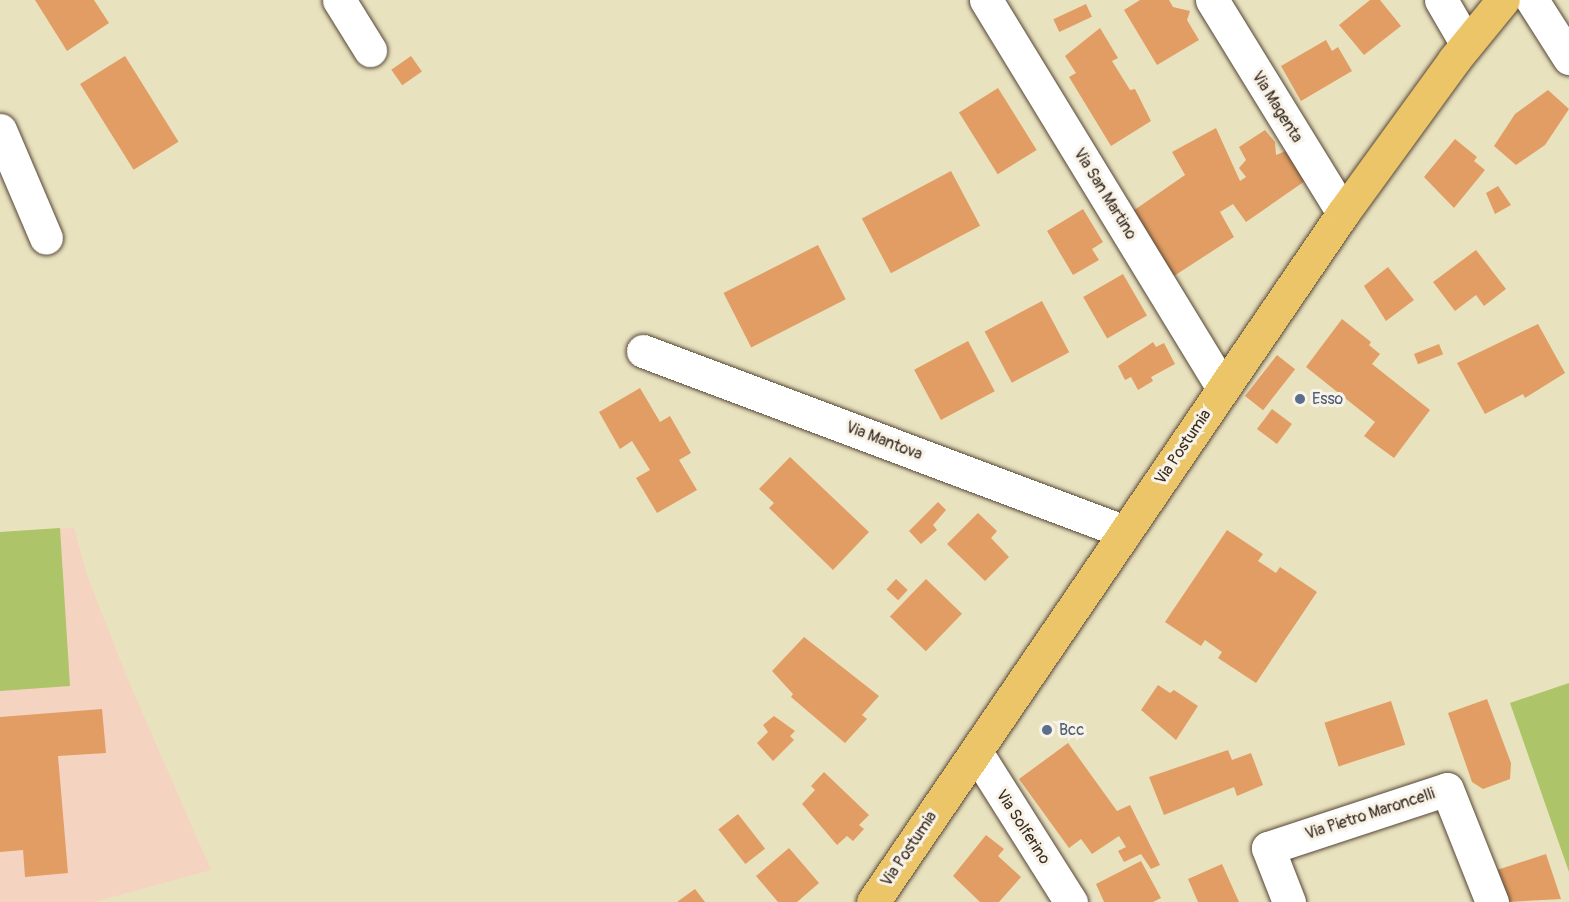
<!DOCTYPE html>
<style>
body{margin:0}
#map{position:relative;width:1569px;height:902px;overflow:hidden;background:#e9e2bf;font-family:Pangolin,sans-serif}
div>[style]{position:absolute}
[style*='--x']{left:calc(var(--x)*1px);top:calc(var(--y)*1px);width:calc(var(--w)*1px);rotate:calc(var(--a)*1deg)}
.built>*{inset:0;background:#f5d3c1}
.green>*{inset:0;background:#adc469}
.building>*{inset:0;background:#e19d64;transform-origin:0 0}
.roads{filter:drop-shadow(0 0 2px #554636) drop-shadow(0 0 2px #554636)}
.minor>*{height:33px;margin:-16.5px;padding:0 16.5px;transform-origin:16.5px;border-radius:16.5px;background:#fff}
.major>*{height:33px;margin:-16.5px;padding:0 16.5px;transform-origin:16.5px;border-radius:16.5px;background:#ecc569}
.dots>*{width:16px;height:16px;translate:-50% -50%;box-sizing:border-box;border:3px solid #f7f3e8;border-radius:50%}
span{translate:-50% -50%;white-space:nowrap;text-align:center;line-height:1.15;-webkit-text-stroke:6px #f7f3e8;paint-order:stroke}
.street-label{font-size:16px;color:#3b2a1e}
.service-label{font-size:16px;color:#4e5e75}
.left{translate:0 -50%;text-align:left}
</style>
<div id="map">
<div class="built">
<div style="clip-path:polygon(74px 528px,87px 575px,126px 675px,211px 870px,94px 902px,0 902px,0 532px)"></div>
</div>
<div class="green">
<div style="clip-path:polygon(60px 528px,70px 686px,0 691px,0 532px)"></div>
<div style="clip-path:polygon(1569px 683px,1569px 872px,1510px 703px)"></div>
</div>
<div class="building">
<div style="clip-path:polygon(35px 0,94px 0,109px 23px,67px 51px)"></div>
<div style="clip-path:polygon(1140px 0,1169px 0,1173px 7px,1190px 11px,1187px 20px,1199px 40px,1157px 65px,1124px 10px)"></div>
<div style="clip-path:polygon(1370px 0,1380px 0,1401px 26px,1364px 55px,1339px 25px)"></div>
<div style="left:1086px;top:4px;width:14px;height:36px;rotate:65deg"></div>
<div style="clip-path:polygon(1100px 28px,1118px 58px,1112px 61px,1130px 90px,1135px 89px,1151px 121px,1111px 146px,1069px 77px,1076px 73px,1065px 56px)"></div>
<div style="clip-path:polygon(1326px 40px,1332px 51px,1338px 47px,1352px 71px,1301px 101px,1281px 66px)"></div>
<div style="left:125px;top:56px;width:101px;height:53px;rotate:58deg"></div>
<div style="left:411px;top:56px;width:19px;height:24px;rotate:55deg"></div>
<div style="left:998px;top:88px;width:73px;height:46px;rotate:58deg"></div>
<div style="clip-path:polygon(1548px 90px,1569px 109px,1545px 145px,1516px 165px,1494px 146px,1515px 114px)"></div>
<div style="clip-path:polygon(1216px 128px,1240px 181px,1246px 177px,1239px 168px,1246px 160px,1239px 147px,1265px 130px,1275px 142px,1276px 155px,1288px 150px,1305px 181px,1246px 222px,1233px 204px,1220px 212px,1234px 237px,1174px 276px,1133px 211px,1185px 175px,1172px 152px)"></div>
<div style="clip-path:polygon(1455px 139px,1477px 157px,1474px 161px,1485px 170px,1454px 208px,1424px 177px)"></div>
<div style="left:951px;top:171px;width:62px;height:101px;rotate:62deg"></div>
<div style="clip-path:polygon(1498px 186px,1511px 205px,1495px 214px,1486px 193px)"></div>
<div style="clip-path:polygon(1083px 209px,1103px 242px,1092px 249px,1099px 260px,1073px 275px,1047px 231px)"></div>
<div style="left:818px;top:245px;width:61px;height:106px;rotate:63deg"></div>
<div style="clip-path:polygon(1476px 250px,1506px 289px,1484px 306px,1476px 295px,1455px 311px,1433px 282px)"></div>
<div style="clip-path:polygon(1388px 267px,1414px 300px,1386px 321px,1364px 286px)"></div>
<div style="left:1123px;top:274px;width:48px;height:46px;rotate:60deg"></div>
<div style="left:1042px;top:301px;width:58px;height:65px;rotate:62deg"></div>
<div style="clip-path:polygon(1342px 319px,1371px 342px,1369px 345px,1380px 354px,1372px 364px,1430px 410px,1394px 458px,1364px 436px,1375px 422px,1306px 367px)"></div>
<div style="clip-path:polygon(1538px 324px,1565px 373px,1525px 398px,1523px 394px,1485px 414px,1457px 363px)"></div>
<div style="left:968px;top:341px;width:57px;height:61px;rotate:62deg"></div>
<div style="clip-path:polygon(1153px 342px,1156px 347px,1164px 343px,1175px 364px,1151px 377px,1153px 381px,1138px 390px,1131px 377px,1125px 380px,1118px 366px)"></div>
<div style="left:1439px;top:344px;width:11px;height:27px;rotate:68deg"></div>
<div style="left:1277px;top:355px;width:23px;height:52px;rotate:38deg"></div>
<div style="clip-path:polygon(640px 388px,660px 422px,670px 416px,691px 453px,679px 460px,697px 490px,657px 513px,636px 478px,650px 470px,632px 441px,620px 449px,599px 412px)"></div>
<div style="left:1272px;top:409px;width:25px;height:25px;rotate:37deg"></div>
<div style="clip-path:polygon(790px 457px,869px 532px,833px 570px,769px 508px,774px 503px,759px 489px)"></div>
<div style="clip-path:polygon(938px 502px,946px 510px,933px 525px,937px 530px,921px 544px,909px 531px)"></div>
<div style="clip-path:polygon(978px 513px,997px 531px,991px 538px,1009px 557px,985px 581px,947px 544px)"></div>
<div style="clip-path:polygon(1227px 530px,1263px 554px,1258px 561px,1276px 573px,1280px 567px,1317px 592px,1256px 683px,1218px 658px,1222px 652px,1205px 640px,1201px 646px,1165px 622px)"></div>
<div style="left:896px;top:579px;width:16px;height:14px;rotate:43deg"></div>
<div style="left:926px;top:579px;width:50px;height:52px;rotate:44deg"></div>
<div style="clip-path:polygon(804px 637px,879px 696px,862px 715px,867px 719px,845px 743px,791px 697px,793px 694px,772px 671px)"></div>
<div style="clip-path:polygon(1158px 685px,1170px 693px,1174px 690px,1198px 706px,1176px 740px,1141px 710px)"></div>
<div style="clip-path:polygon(1487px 699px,1511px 763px,1510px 779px,1483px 789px,1472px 782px,1448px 713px)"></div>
<div style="left:1391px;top:701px;width:46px;height:70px;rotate:72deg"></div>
<div style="clip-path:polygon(102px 709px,106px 753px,58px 756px,68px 873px,25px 877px,23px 850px,0 852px,0 717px)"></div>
<div style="clip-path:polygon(774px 716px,795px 731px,790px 736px,794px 740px,773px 761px,757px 743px,768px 732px,763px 725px)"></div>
<div style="clip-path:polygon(1068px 743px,1117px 811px,1130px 805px,1160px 865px,1151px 869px,1141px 854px,1124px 862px,1118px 851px,1126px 847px,1119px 836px,1092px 854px,1081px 839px,1069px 848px,1019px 779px)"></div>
<div style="clip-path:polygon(1228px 750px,1232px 760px,1251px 753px,1263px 785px,1237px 796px,1234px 787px,1164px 815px,1149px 777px)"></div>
<div style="clip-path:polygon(824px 772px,869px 815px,859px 825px,864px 829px,853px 841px,847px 836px,837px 845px,802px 804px,815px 790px,811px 786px)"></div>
<div style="left:738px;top:814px;width:44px;height:25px;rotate:52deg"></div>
<div style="clip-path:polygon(986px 835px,1004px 849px,998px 856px,1021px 877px,999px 902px,980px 902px,953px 876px)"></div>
<div style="clip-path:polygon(789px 848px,819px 883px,797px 902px,778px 902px,756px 876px)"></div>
<div style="clip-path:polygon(1546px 854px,1561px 899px,1508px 902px,1497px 870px)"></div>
<div style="clip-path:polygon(1141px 861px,1161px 898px,1153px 902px,1104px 902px,1096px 884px)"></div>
<div style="clip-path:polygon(1222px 864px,1239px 902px,1198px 902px,1188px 879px)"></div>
<div style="clip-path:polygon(695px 889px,705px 902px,677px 902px)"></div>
</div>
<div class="roads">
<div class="minor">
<div style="--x:339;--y:0;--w:59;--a:58.2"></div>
<div style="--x:986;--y:0;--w:455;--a:58.6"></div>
<div style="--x:1212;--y:0;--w:250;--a:58.4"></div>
<div style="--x:1441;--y:0;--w:50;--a:59.8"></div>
<div style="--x:1532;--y:0;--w:69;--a:57.5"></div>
<div style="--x:0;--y:130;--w:117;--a:66.9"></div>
<div style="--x:643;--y:351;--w:515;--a:20.58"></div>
<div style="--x:976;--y:752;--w:178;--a:57.7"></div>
<div style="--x:1289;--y:902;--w:58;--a:-111.3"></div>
<div style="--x:1268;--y:848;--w:188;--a:-18.2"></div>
<div style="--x:1447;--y:789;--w:122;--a:68.3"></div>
</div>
<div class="major">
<div style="--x:873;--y:902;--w:834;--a:-55.7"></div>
<div style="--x:1343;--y:213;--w:189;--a:-54"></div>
<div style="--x:1454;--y:60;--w:77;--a:-50.8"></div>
</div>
</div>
<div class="dots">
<div style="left:1300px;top:399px;background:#5c6f8a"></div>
<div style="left:1047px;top:730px;background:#5c6f8a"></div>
</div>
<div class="street-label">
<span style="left:1277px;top:107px;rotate:58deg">Via Magenta</span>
<span style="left:1105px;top:194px;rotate:58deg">Via San Martino</span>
<span style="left:884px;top:441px;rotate:21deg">Via Mantova</span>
<span style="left:1183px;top:447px;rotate:-56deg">Via Postumia</span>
<span style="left:1370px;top:814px;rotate:-18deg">Via Pietro Maroncelli</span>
<span style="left:1023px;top:827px;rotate:57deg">Via Solferino</span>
<span style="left:909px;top:849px;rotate:-56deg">Via Postumia</span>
</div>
<div class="service-label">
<span class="left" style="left:1312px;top:399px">Esso</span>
<span class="left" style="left:1059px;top:730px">Bcc</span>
</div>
</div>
